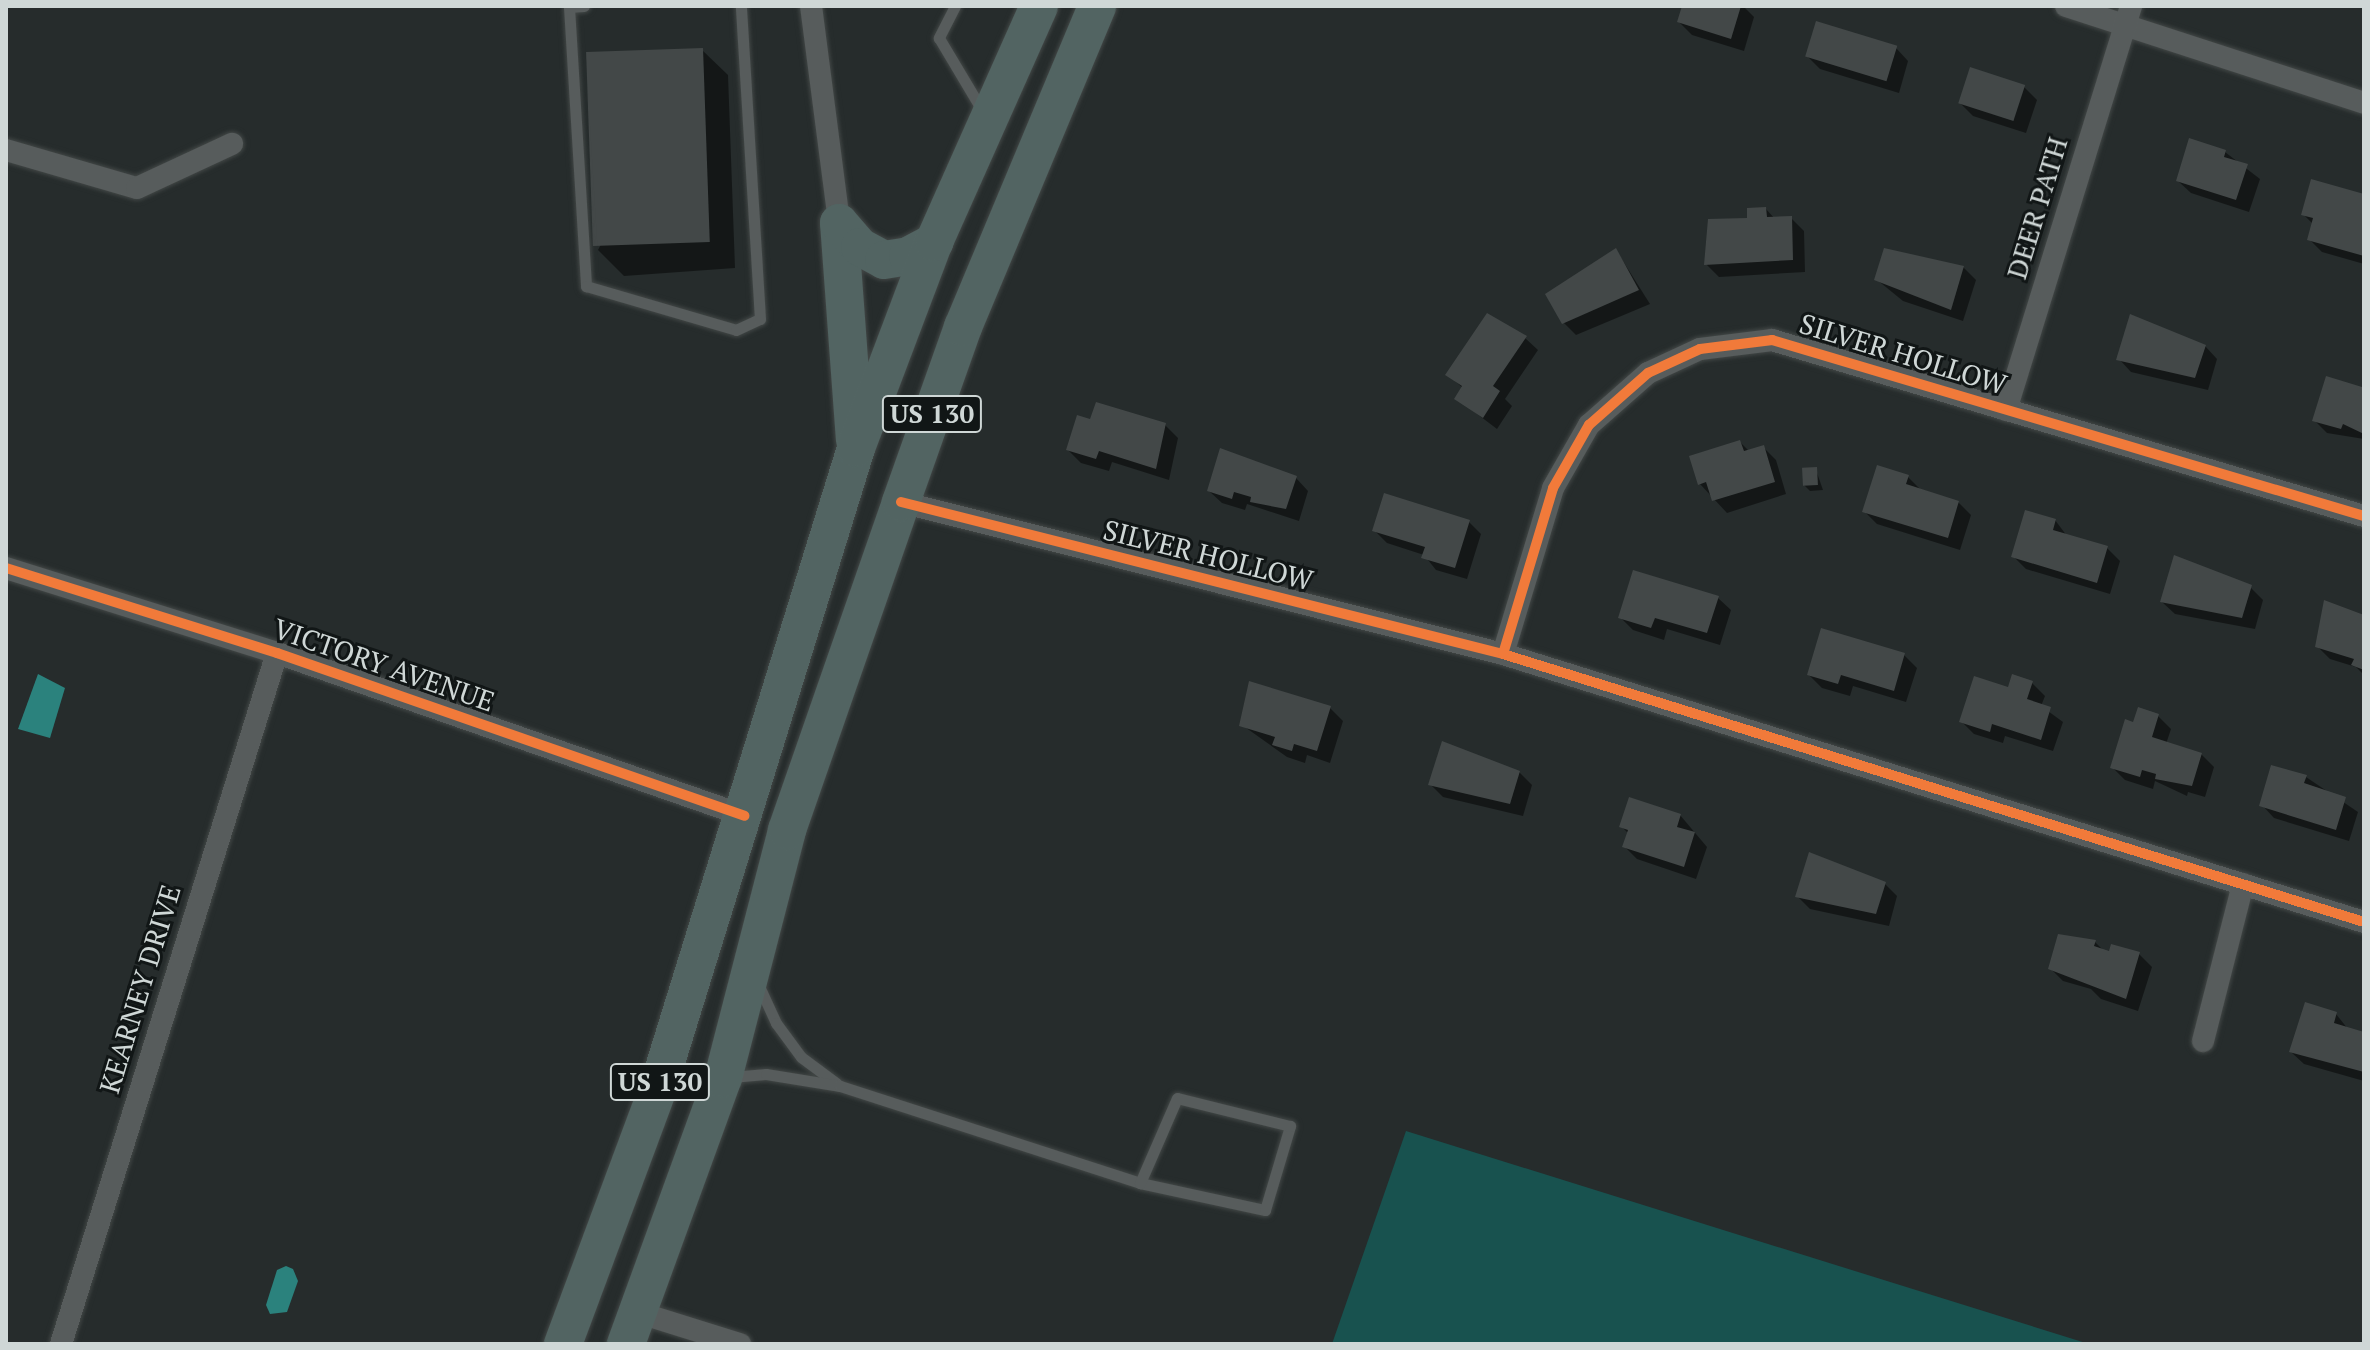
<!DOCTYPE html>
<style>
body{margin:0}
#map{position:relative;width:2370px;height:1350px;overflow:hidden;background:#262c2c;font-family:"PT Serif",serif}
div>[style]{position:absolute}
[style*='--x']{left:calc(var(--x)*1px);top:calc(var(--y)*1px);width:calc(var(--w)*1px);rotate:calc(var(--a)*1deg)}
.green>*{inset:0;background:#18524f}
.water>*{inset:0;background:#2b827d}
.shadow>*{inset:0;background:#0007}
.building>*{inset:0;background:#434848;transform-origin:0 0}
.roads{filter:drop-shadow(0 0 2px #424746) drop-shadow(0 0 2px #424746)}
.service>*{height:11px;margin:-5.5px;padding:0 5.5px;transform-origin:5.5px;border-radius:5.5px;background:#575c5c}
.minor>*{height:22px;margin:-11px;padding:0 11px;transform-origin:11px;border-radius:11px;background:#575c5c}
.trunk>*{height:38px;margin:-19px;padding:0 19px;transform-origin:19px;border-radius:19px;background:#526462}
.cycleway>*{height:10px;margin:-5px;padding:0 5px;transform-origin:5px;border-radius:5px;background:#f17a3a}
span{translate:-50% -50%;white-space:nowrap;text-align:center;line-height:1.15;-webkit-text-stroke:6px #111616;paint-order:stroke}
.shield-label span{padding:2px 6px;background:#111616;border:2px solid;border-radius:6px;-webkit-text-stroke-width:0}
.shield-label{font-size:26px;color:#cfd7d6;font-weight:700}
.street-label{font-size:28px;color:#cfd7d6}
.frame{position:absolute;inset:0;border:8px solid #cfd7d6;pointer-events:none}
</style>
<div id="map">
<div class="green">
<div style="clip-path:polygon(1406px 1131px,2089px 1344px,1332px 1344px)"></div>
</div>
<div class="water">
<div style="clip-path:polygon(38px 674px,65px 688px,50px 738px,18px 729px)"></div>
<div style="clip-path:polygon(286px 1266px,293px 1269px,298px 1281px,287px 1312px,270px 1314px,266px 1305px,277px 1270px)"></div>
</div>
<div class="shadow">
<div style="clip-path:polygon(1684px 6px,1743px 6px,1754px 17px,1744px 51px,1692px 35px,1679px 22px)"></div>
<div style="clip-path:polygon(1896px 48px,1908px 61px,1899px 93px,1820px 69px,1807px 56px)"></div>
<div style="clip-path:polygon(702px 50px,728px 75px,735px 268px,624px 276px,598px 250px)"></div>
<div style="clip-path:polygon(2024px 87px,2037px 100px,2026px 133px,1973px 116px,1960px 103px)"></div>
<div style="clip-path:polygon(2225px 152px,2260px 179px,2249px 212px,2191px 193px,2178px 181px)"></div>
<div style="clip-path:polygon(2364px 196px,2364px 264px,2322px 252px,2309px 239px,2313px 224px,2303px 214px)"></div>
<div style="clip-path:polygon(1766px 209px,1775px 219px,1791px 218px,1804px 231px,1805px 272px,1719px 277px,1706px 264px)"></div>
<div style="clip-path:polygon(1616px 250px,1650px 304px,1576px 335px,1563px 322px)"></div>
<div style="clip-path:polygon(1963px 267px,1976px 280px,1963px 321px,1903px 301px,1876px 279px)"></div>
<div style="clip-path:polygon(1525px 338px,1538px 350px,1505px 399px,1512px 406px,1497px 429px,1456px 398px,1463px 388px,1448px 375px)"></div>
<div style="clip-path:polygon(2205px 346px,2217px 359px,2208px 390px,2131px 372px,2119px 359px)"></div>
<div style="clip-path:polygon(2327px 378px,2364px 393px,2364px 439px,2327px 433px,2314px 420px)"></div>
<div style="clip-path:polygon(1091px 422px,1165px 425px,1178px 438px,1169px 480px,1112px 462px,1109px 471px,1081px 463px,1068px 450px)"></div>
<div style="clip-path:polygon(1740px 442px,1749px 451px,1763px 447px,1776px 460px,1786px 494px,1727px 513px,1700px 484px)"></div>
<div style="clip-path:polygon(1816px 470px,1823px 490px,1810px 491px,1804px 485px)"></div>
<div style="clip-path:polygon(1908px 477px,1920px 489px,1958px 502px,1971px 515px,1960px 550px,1877px 524px,1864px 511px)"></div>
<div style="clip-path:polygon(1296px 478px,1308px 491px,1299px 521px,1247px 504px,1245px 510px,1222px 503px,1209px 491px)"></div>
<div style="clip-path:polygon(2055px 520px,2067px 536px,2107px 548px,2120px 561px,2110px 594px,2026px 569px,2013px 556px)"></div>
<div style="clip-path:polygon(1469px 522px,1481px 534px,1467px 579px,1436px 570px,1424px 555px,1387px 543px,1374px 530px)"></div>
<div style="clip-path:polygon(2250px 587px,2263px 600px,2255px 629px,2175px 614px,2162px 602px)"></div>
<div style="clip-path:polygon(1718px 598px,1731px 610px,1720px 645px,1667px 629px,1664px 640px,1633px 630px,1620px 617px)"></div>
<div style="clip-path:polygon(2364px 616px,2364px 675px,2356px 667px,2330px 659px,2317px 646px)"></div>
<div style="clip-path:polygon(1904px 655px,1917px 668px,1906px 702px,1853px 686px,1850px 696px,1822px 688px,1809px 675px)"></div>
<div style="clip-path:polygon(2032px 683px,2045px 696px,2041px 706px,2063px 722px,2053px 751px,2005px 736px,2003px 743px,1974px 734px,1962px 722px,2010px 690px)"></div>
<div style="clip-path:polygon(1330px 708px,1343px 721px,1330px 763px,1307px 755px,1305px 763px,1287px 757px,1242px 725px)"></div>
<div style="clip-path:polygon(2158px 716px,2171px 729px,2166px 744px,2201px 754px,2214px 767px,2205px 797px,2188px 792px,2187px 796px,2155px 781px,2153px 789px,2125px 780px,2112px 767px,2135px 724px)"></div>
<div style="clip-path:polygon(1519px 772px,1532px 785px,1523px 816px,1443px 797px,1431px 785px)"></div>
<div style="clip-path:polygon(2306px 777px,2358px 812px,2349px 841px,2274px 818px,2262px 805px)"></div>
<div style="clip-path:polygon(1680px 815px,1707px 847px,1696px 879px,1637px 859px,1624px 846px,1629px 834px,1622px 827px)"></div>
<div style="clip-path:polygon(1885px 884px,1897px 896px,1889px 926px,1810px 909px,1798px 897px)"></div>
<div style="clip-path:polygon(2095px 942px,2104px 951px,2139px 954px,2152px 967px,2138px 1011px,2101px 999px,2091px 989px,2063px 981px,2050px 968px)"></div>
<div style="clip-path:polygon(2336px 1014px,2348px 1029px,2364px 1034px,2364px 1081px,2304px 1064px,2291px 1052px)"></div>
</div>
<div class="building">
<div style="clip-path:polygon(1682px 6px,1741px 6px,1731px 39px,1677px 22px)"></div>
<div style="left:1816px;top:21px;width:85px;height:37px;rotate:17deg"></div>
<div style="left:703px;top:48px;width:194px;height:117px;rotate:88deg"></div>
<div style="left:1970px;top:67px;width:58px;height:38px;rotate:18deg"></div>
<div style="clip-path:polygon(2189px 138px,2226px 150px,2224px 157px,2248px 164px,2236px 200px,2176px 181px)"></div>
<div style="clip-path:polygon(2311px 179px,2364px 194px,2364px 256px,2307px 240px,2313px 218px,2301px 215px)"></div>
<div style="clip-path:polygon(1766px 207px,1767px 217px,1792px 216px,1793px 260px,1704px 265px,1708px 219px,1747px 218px,1747px 208px)"></div>
<div style="clip-path:polygon(1616px 248px,1639px 290px,1562px 324px,1545px 294px)"></div>
<div style="clip-path:polygon(1884px 248px,1964px 266px,1951px 310px,1874px 280px)"></div>
<div style="clip-path:polygon(1487px 313px,1527px 336px,1493px 386px,1500px 391px,1483px 418px,1454px 399px,1462px 386px,1445px 375px)"></div>
<div style="clip-path:polygon(2130px 314px,2206px 345px,2195px 378px,2116px 360px)"></div>
<div style="clip-path:polygon(2326px 376px,2362px 387px,2364px 434px,2343px 424px,2341px 429px,2312px 421px)"></div>
<div style="clip-path:polygon(1096px 402px,1166px 423px,1156px 469px,1099px 451px,1096px 459px,1066px 450px,1077px 415px,1090px 419px)"></div>
<div style="clip-path:polygon(1740px 440px,1744px 451px,1764px 445px,1775px 482px,1712px 501px,1706px 482px,1698px 485px,1689px 456px)"></div>
<div style="clip-path:polygon(1220px 448px,1297px 476px,1286px 509px,1250px 502px,1251px 497px,1234px 492px,1232px 499px,1207px 491px)"></div>
<div style="clip-path:polygon(1877px 465px,1909px 475px,1906px 484px,1959px 501px,1948px 538px,1862px 512px)"></div>
<div style="left:1817px;top:467px;width:18px;height:15px;rotate:87deg"></div>
<div style="clip-path:polygon(1384px 493px,1470px 520px,1455px 568px,1421px 558px,1425px 547px,1372px 531px)"></div>
<div style="clip-path:polygon(2025px 510px,2056px 519px,2053px 530px,2108px 546px,2097px 583px,2011px 557px)"></div>
<div style="clip-path:polygon(2174px 555px,2252px 585px,2242px 618px,2160px 602px)"></div>
<div style="clip-path:polygon(1633px 570px,1719px 596px,1707px 633px,1655px 618px,1651px 628px,1618px 618px)"></div>
<div style="clip-path:polygon(2324px 600px,2364px 615px,2364px 670px,2351px 665px,2354px 659px,2315px 647px)"></div>
<div style="clip-path:polygon(1821px 628px,1905px 653px,1894px 691px,1841px 675px,1838px 684px,1807px 675px)"></div>
<div style="clip-path:polygon(2012px 674px,2033px 681px,2027px 699px,2051px 707px,2041px 740px,1992px 724px,1990px 732px,1959px 722px,1974px 676px,2008px 687px)"></div>
<div style="clip-path:polygon(1249px 681px,1331px 706px,1317px 751px,1294px 744px,1292px 751px,1272px 745px,1275px 737px,1239px 726px)"></div>
<div style="clip-path:polygon(2138px 707px,2159px 714px,2152px 737px,2202px 753px,2192px 786px,2155px 779px,2156px 774px,2142px 770px,2140px 777px,2110px 768px,2125px 719px,2133px 722px)"></div>
<div style="clip-path:polygon(1442px 741px,1520px 771px,1510px 804px,1428px 785px)"></div>
<div style="clip-path:polygon(2271px 765px,2307px 775px,2304px 783px,2346px 797px,2336px 830px,2259px 806px)"></div>
<div style="clip-path:polygon(1629px 797px,1681px 814px,1677px 827px,1695px 832px,1684px 867px,1622px 847px,1628px 830px,1619px 827px)"></div>
<div style="clip-path:polygon(1809px 852px,1886px 882px,1876px 914px,1795px 897px)"></div>
<div style="clip-path:polygon(2058px 934px,2096px 940px,2094px 946px,2109px 951px,2111px 944px,2140px 952px,2126px 999px,2048px 969px)"></div>
<div style="clip-path:polygon(2305px 1002px,2337px 1012px,2334px 1023px,2364px 1032px,2364px 1072px,2289px 1052px)"></div>
</div>
<div class="roads">
<div class="service">
<div style="--x:584;--y:6;--w:15;--a:176"></div>
<div style="--x:569;--y:7;--w:280;--a:86.5"></div>
<div style="--x:586;--y:286;--w:156;--a:16.3"></div>
<div style="--x:736;--y:330;--w:26;--a:-25"></div>
<div style="--x:760;--y:319;--w:314;--a:-93.5"></div>
<div style="--x:955;--y:6;--w:36;--a:117"></div>
<div style="--x:939;--y:38;--w:84;--a:59.2"></div>
<div style="--x:759;--y:986;--w:41;--a:65.3"></div>
<div style="--x:776;--y:1023;--w:42;--a:53.7"></div>
<div style="--x:801;--y:1057;--w:44;--a:36.6"></div>
<div style="--x:731;--y:1077;--w:35;--a:-5"></div>
<div style="--x:766;--y:1074;--w:75;--a:9.2"></div>
<div style="--x:840;--y:1086;--w:315;--a:17.9"></div>
<div style="--x:1140;--y:1183;--w:128;--a:12.2"></div>
<div style="--x:1265;--y:1210;--w:88;--a:-73.4"></div>
<div style="--x:1290;--y:1126;--w:116;--a:-166.1"></div>
<div style="--x:1177;--y:1098;--w:93;--a:113.5"></div>
</div>
<div class="minor">
<div style="--x:811;--y:6;--w:219;--a:82.6"></div>
<div style="--x:2066;--y:6;--w:313;--a:18"></div>
<div style="--x:6;--y:150;--w:136;--a:16.2"></div>
<div style="--x:137;--y:188;--w:105;--a:-24.9"></div>
<div style="--x:2006;--y:410;--w:423;--a:-72.8"></div>
<div style="--x:901;--y:502;--w:621;--a:14.17"></div>
<div style="--x:1503;--y:654;--w:902;--a:17.29"></div>
<div style="--x:6;--y:568;--w:284;--a:17.4"></div>
<div style="--x:277;--y:653;--w:495;--a:19.2"></div>
<div style="--x:1503;--y:654;--w:173;--a:-73.2"></div>
<div style="--x:1553;--y:488;--w:73;--a:-60.3"></div>
<div style="--x:1589;--y:425;--w:79;--a:-41.4"></div>
<div style="--x:1648;--y:373;--w:57;--a:-24.8"></div>
<div style="--x:1700;--y:349;--w:73;--a:-7.1"></div>
<div style="--x:1772;--y:340;--w:618;--a:16.56"></div>
<div style="--x:2203;--y:1041;--w:162;--a:-75.7"></div>
<div style="--x:637;--y:1312;--w:108;--a:17.3"></div>
<div style="--x:61;--y:1344;--w:724;--a:-72.64"></div>
</div>
<div class="trunk">
<div style="--x:839;--y:223;--w:217;--a:85.8"></div>
<div style="--x:839;--y:223;--w:32;--a:49"></div>
<div style="--x:860;--y:247;--w:27;--a:28"></div>
<div style="--x:884;--y:260;--w:24;--a:-9"></div>
<div style="--x:908;--y:256;--w:30;--a:-28"></div>
<div style="--x:563;--y:1344;--w:270;--a:-69.6"></div>
<div style="--x:657;--y:1091;--w:673;--a:-72.8"></div>
<div style="--x:856;--y:448;--w:220;--a:-69.3"></div>
<div style="--x:934;--y:242;--w:258;--a:-66"></div>
<div style="--x:626;--y:1344;--w:283;--a:-70"></div>
<div style="--x:723;--y:1078;--w:256;--a:-75.5"></div>
<div style="--x:787;--y:830;--w:347;--a:-70.8"></div>
<div style="--x:901;--y:502;--w:186;--a:-70.5"></div>
<div style="--x:963;--y:327;--w:348;--a:-67.3"></div>
</div>
</div>
<div class="cycleway">
<div style="--x:901;--y:502;--w:621;--a:14.17"></div>
<div style="--x:1503;--y:654;--w:902;--a:17.29"></div>
<div style="--x:6;--y:568;--w:284;--a:17.4"></div>
<div style="--x:277;--y:653;--w:495;--a:19.2"></div>
<div style="--x:1503;--y:654;--w:173;--a:-73.2"></div>
<div style="--x:1553;--y:488;--w:73;--a:-60.3"></div>
<div style="--x:1589;--y:425;--w:79;--a:-41.4"></div>
<div style="--x:1648;--y:373;--w:57;--a:-24.8"></div>
<div style="--x:1700;--y:349;--w:73;--a:-7.1"></div>
<div style="--x:1772;--y:340;--w:618;--a:16.56"></div>
</div>
<div class="shield-label">
<span style="left:932px;top:414px">US 130</span>
<span style="left:660px;top:1082px">US 130</span>
</div>
<div class="street-label">
<span style="left:2037px;top:208px;rotate:-73deg">DEER PATH</span>
<span style="left:1903px;top:354px;rotate:17deg">SILVER HOLLOW</span>
<span style="left:1208px;top:555px;rotate:14deg">SILVER HOLLOW</span>
<span style="left:384px;top:665px;rotate:19deg">VICTORY AVENUE</span>
<span style="left:140px;top:989px;rotate:-73deg">KEARNEY DRIVE</span>
</div>
<div class="frame"></div>
</div>
